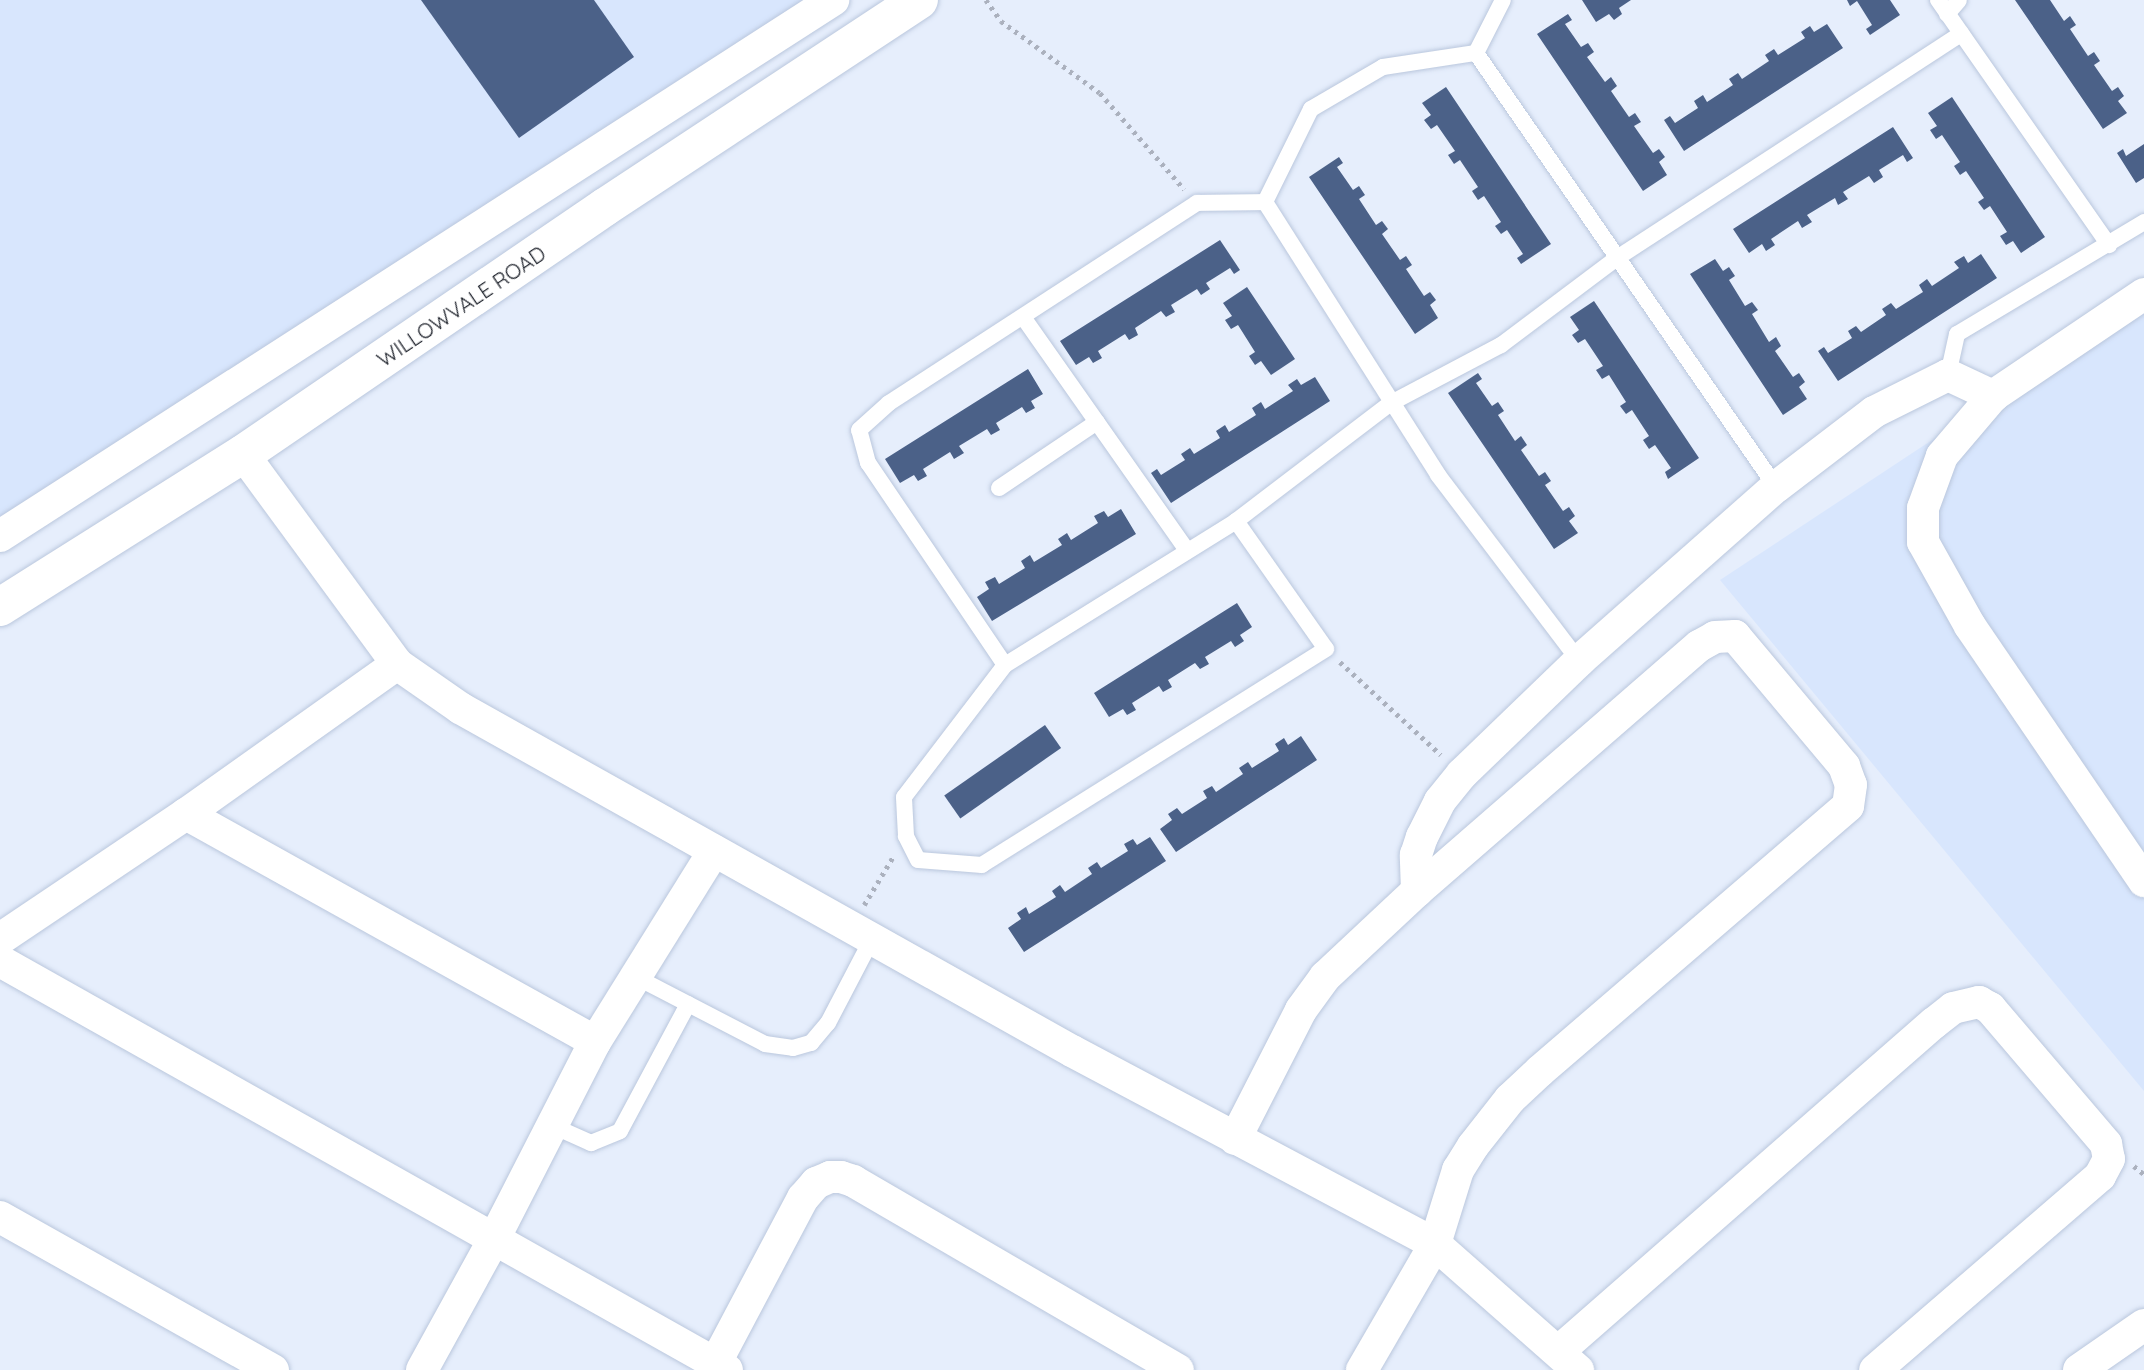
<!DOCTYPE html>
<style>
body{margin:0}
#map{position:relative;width:2144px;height:1370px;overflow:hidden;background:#e6eefc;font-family:Quicksand,sans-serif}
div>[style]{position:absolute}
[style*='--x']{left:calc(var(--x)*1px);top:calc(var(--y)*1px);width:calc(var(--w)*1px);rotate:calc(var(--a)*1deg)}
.built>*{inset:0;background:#d8e6fd}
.building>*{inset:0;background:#4b6188;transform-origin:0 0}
.path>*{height:4.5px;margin-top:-2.25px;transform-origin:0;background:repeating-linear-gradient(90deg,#abb1be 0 3.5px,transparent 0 8.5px)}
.roads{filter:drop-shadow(0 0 2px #bac7dd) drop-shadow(0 0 2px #bac7dd)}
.lane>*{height:16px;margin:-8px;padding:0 8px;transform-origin:8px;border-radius:8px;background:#fff}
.street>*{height:32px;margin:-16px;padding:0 16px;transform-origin:16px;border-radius:16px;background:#fff}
.secondary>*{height:38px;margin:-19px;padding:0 19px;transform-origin:19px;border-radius:19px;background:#fff}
span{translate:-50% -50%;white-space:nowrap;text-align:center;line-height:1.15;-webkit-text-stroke:7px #fff;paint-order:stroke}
.street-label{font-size:21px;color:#21252e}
</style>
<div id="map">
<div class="built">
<div style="clip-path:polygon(0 0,850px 0,0 551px)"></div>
<div style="clip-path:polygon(2144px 300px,2144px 1091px,1720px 580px)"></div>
</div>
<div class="building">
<div style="clip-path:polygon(421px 0,594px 0,634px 57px,519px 138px)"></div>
<div style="clip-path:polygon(1582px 0,1631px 0,1619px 8px,1622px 14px,1614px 20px,1609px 14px,1596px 22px)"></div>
<div style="clip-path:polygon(1847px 0,1890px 0,1900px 15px,1870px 35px,1866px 29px,1872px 25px,1857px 1px,1850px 6px)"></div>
<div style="clip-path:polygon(2015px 0,2050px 0,2064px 21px,2070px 16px,2076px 25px,2070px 29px,2088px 56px,2094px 52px,2100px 61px,2094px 65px,2112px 91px,2118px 87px,2124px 96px,2118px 101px,2127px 113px,2103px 129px)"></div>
<div style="clip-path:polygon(1568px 14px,1572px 20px,1565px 24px,1581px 47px,1588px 43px,1594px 52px,1587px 57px,1605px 82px,1611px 77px,1617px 86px,1611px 91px,1629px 117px,1635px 113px,1641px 122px,1634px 126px,1653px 153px,1659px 149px,1665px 157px,1659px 162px,1667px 175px,1643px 191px,1537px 34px)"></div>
<div style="clip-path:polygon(1827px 24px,1843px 48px,1684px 151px,1664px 120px,1670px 116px,1675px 123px,1698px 108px,1694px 101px,1703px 95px,1707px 102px,1733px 85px,1729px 79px,1738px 73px,1742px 79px,1769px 61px,1765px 55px,1774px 49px,1778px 55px,1805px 38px,1801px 32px,1810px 26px,1814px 32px)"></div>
<div style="clip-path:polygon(1446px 87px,1551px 244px,1521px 264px,1517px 258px,1523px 254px,1507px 230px,1501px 234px,1495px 226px,1501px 222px,1484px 196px,1478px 200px,1472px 191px,1478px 187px,1460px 160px,1454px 164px,1448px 155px,1455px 151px,1437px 125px,1431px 129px,1424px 120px,1431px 115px,1422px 103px)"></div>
<div style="clip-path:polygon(1952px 97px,2045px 237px,2021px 253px,2013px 241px,2006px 245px,2000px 236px,2007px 232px,1990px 206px,1984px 210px,1978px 202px,1984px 198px,1966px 171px,1960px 175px,1954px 166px,1960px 162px,1942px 135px,1936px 139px,1930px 130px,1937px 126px,1928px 113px)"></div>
<div style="clip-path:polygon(1893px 127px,1913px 158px,1907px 162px,1903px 155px,1879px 170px,1883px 177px,1874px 183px,1869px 176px,1843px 192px,1848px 199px,1838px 205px,1835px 198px,1807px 215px,1812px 222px,1802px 228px,1798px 221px,1771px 239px,1775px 245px,1766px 251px,1762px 244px,1749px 253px,1733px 229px)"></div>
<div style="clip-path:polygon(2144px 144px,2144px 178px,2136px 183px,2117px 153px,2123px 149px,2126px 156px)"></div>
<div style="clip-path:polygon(1339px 157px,1343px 163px,1337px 167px,1353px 190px,1359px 186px,1365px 195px,1359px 199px,1376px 225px,1382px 221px,1388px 229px,1382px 234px,1400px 260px,1406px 256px,1412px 265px,1406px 269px,1424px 296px,1430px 292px,1436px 300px,1430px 305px,1438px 318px,1415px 334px,1309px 177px)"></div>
<div style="clip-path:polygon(1220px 240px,1240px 270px,1234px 274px,1230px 268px,1206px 283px,1210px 289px,1201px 295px,1197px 289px,1171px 305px,1175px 312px,1166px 317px,1161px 311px,1135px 328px,1138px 335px,1129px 340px,1125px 334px,1098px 351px,1102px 358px,1093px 363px,1089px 357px,1076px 365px,1060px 341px)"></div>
<div style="clip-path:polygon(1981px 254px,1997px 278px,1838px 381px,1818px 351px,1824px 347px,1828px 353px,1852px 338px,1848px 331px,1856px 326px,1861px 332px,1886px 315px,1882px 309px,1891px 303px,1896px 309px,1923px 292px,1919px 285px,1927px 279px,1932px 286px,1959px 268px,1954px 262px,1964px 256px,1968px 263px)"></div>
<div style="clip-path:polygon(1715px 259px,1723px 271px,1729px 267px,1735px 276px,1729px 280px,1745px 306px,1752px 302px,1758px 310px,1752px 314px,1769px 342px,1776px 337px,1781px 346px,1775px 351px,1793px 377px,1799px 373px,1805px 382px,1799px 387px,1807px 399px,1783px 415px,1690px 274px)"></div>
<div style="clip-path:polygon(1247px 287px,1295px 359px,1271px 375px,1261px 361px,1255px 365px,1249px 356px,1255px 352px,1238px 325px,1231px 329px,1225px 320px,1232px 316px,1223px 303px)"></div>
<div style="clip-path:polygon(1594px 301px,1699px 458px,1668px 479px,1665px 472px,1671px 468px,1655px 445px,1649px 449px,1643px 440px,1649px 436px,1632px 410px,1626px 414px,1620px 406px,1626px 402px,1609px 375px,1602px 379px,1596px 370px,1603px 366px,1585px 339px,1578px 343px,1572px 335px,1579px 330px,1570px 317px)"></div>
<div style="clip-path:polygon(1028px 369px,1043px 394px,1031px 401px,1035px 408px,1026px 413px,1022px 407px,996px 423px,1000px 430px,991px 435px,987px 429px,959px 446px,964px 453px,954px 459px,950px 452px,923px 469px,927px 476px,918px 481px,914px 475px,900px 483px,885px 459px)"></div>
<div style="clip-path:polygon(1478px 373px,1482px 379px,1476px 383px,1492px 406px,1498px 402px,1504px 411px,1498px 415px,1515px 441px,1521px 436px,1527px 445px,1521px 450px,1539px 476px,1545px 472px,1551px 481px,1545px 485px,1563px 511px,1569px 507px,1575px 516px,1569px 521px,1578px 533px,1554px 549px,1448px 393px)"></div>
<div style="clip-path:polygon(1315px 377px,1330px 401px,1171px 503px,1151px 473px,1157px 469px,1161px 475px,1185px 460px,1181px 454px,1190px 448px,1194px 454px,1220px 438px,1216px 431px,1225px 425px,1229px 432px,1256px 415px,1252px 408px,1261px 402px,1265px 409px,1293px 391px,1288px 385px,1297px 379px,1301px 385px)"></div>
<div style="clip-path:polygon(1121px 509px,1136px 534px,992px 621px,977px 597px,989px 589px,985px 582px,995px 577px,999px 584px,1025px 568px,1021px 561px,1030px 555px,1034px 562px,1062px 545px,1058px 539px,1067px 533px,1071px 540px,1098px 523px,1094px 516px,1104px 511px,1108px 517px)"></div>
<div style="clip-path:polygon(1237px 603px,1252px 627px,1240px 635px,1244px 641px,1235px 647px,1231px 641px,1205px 657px,1209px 664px,1200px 669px,1195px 663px,1168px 680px,1172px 687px,1163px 692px,1159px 686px,1132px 703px,1136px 710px,1127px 715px,1123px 709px,1109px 717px,1094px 693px)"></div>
<div style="left:1045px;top:725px;width:28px;height:123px;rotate:55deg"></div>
<div style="clip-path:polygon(1301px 736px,1317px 760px,1176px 852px,1160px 829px,1172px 820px,1168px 814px,1177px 808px,1182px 814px,1207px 798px,1203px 791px,1212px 786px,1216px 792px,1243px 774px,1239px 768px,1248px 762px,1252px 768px,1279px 751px,1275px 744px,1284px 738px,1288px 745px)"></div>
<div style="clip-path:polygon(1150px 837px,1166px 861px,1024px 952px,1008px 928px,1021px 919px,1017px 913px,1026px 907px,1029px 914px,1056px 897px,1052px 891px,1060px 885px,1065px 892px,1092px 874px,1088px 868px,1097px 862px,1101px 868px,1128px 851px,1124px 844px,1133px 839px,1137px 845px)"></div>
</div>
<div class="path">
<div style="--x:986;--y:0;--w:26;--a:54"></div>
<div style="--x:1001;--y:21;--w:122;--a:36"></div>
<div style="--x:1100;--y:93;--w:128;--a:48.8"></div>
<div style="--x:1340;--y:662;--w:137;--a:42.6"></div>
<div style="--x:864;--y:905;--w:58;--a:-59"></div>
<div style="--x:2134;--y:1166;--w:13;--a:39"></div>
</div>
<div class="roads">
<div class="lane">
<div style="--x:1938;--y:0;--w:299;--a:55.1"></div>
<div style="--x:1947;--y:14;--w:18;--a:-49"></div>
<div style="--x:1476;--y:53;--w:528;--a:55.35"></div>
<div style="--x:1265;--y:202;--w:104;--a:-63.7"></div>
<div style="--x:1311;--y:109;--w:83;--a:-30.3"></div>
<div style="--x:1383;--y:67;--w:94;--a:-8.6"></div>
<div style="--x:1476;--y:53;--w:59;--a:-63"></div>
<div style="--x:1023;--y:317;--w:284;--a:54.9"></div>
<div style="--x:1948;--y:375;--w:42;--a:-77.6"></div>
<div style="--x:1957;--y:334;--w:218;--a:-30.9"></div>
<div style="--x:999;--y:488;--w:118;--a:-34"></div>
<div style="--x:1236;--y:521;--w:156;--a:54.9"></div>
<div style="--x:1326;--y:649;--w:406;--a:147.9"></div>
<div style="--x:982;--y:865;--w:64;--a:-175.5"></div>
<div style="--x:918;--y:860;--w:27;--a:-117"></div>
<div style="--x:906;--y:836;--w:39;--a:-93"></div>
<div style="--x:904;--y:797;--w:166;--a:-52.6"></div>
<div style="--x:1005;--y:665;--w:272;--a:-31.9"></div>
<div style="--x:1236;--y:521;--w:195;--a:-37.3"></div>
<div style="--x:1391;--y:403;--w:124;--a:-27.8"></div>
<div style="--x:1501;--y:345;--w:145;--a:-36.9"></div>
<div style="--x:1617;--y:258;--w:411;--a:-33.1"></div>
<div style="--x:1005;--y:665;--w:244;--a:-124.1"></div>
<div style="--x:868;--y:463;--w:34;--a:-105"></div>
<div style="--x:859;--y:430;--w:40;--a:-42"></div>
<div style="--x:889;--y:403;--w:367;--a:-33"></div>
<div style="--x:1197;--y:203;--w:68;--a:-0.8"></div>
<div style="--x:1265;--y:202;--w:323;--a:57.6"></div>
<div style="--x:1438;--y:475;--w:233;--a:52.8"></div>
<div style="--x:636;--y:977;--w:145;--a:27.4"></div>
<div style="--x:765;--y:1044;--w:28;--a:8"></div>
<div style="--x:793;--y:1048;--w:19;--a:-16"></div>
<div style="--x:811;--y:1043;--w:26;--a:-50"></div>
<div style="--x:828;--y:1023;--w:95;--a:-62.4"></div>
<div style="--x:553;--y:1126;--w:42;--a:24.1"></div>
<div style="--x:591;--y:1143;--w:31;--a:-22"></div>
<div style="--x:620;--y:1131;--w:144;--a:-61.8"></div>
</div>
<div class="street">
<div style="--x:2144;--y:294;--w:182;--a:146"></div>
<div style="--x:1993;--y:396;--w:79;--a:130.4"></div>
<div style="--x:1942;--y:456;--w:55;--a:110.1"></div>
<div style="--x:1923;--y:508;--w:34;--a:90"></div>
<div style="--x:1923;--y:542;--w:96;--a:60.8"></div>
<div style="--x:1970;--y:626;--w:309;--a:55.7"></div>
<div style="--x:243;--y:454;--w:260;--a:53.7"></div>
<div style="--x:397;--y:664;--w:77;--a:34.9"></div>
<div style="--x:460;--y:708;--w:702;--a:29.27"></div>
<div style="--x:1072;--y:1051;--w:411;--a:28"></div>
<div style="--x:1435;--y:1244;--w:191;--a:41.4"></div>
<div style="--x:0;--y:536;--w:991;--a:-32.76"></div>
<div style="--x:186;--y:814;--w:468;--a:29.1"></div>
<div style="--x:1417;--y:891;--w:36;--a:-92"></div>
<div style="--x:1416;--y:855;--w:19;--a:-72"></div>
<div style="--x:1422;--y:837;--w:40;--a:-63.4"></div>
<div style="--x:1440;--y:801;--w:35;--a:-51"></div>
<div style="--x:1462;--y:774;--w:163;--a:-44"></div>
<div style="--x:1579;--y:661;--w:263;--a:-41.5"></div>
<div style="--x:1776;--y:487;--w:123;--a:-37.4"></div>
<div style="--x:1874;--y:412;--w:83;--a:-26.6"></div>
<div style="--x:1948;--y:375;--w:50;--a:25"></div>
<div style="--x:0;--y:939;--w:224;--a:-33.9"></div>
<div style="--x:186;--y:814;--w:259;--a:-35.4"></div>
<div style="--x:0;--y:961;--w:834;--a:29.36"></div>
<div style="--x:1235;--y:1139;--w:145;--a:-62.9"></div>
<div style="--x:1301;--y:1010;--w:41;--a:-54"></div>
<div style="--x:1325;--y:977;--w:126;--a:-43.1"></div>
<div style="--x:1417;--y:891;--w:374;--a:-41"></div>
<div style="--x:1699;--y:646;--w:18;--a:-29"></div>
<div style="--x:1715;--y:637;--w:20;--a:-3"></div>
<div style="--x:1735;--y:636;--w:170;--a:50"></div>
<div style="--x:1844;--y:766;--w:20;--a:70"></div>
<div style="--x:1851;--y:785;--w:21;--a:98"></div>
<div style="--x:1848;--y:806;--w:406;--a:139.3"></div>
<div style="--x:1540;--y:1071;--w:41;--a:137"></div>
<div style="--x:1510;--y:1099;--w:60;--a:128.2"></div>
<div style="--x:1473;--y:1146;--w:28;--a:122"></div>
<div style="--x:1458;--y:1170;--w:77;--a:107.3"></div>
<div style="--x:1435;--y:1244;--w:146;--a:120.1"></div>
<div style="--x:0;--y:1217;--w:313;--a:29.3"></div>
<div style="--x:1559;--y:1351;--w:498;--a:-41.2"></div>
<div style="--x:1934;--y:1023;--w:24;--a:-38"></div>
<div style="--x:1953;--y:1008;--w:27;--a:-13"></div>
<div style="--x:1979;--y:1002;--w:13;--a:29"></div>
<div style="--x:1990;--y:1008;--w:179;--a:49.5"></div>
<div style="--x:2106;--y:1144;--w:15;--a:79"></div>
<div style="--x:2109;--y:1159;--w:19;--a:118"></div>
<div style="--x:2100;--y:1176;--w:297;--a:139.2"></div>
<div style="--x:715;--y:1364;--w:188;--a:-62.1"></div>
<div style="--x:803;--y:1198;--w:20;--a:-49"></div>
<div style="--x:816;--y:1183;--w:15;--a:-23"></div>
<div style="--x:830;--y:1177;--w:11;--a:0"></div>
<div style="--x:841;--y:1177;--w:13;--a:18"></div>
<div style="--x:853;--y:1181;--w:376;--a:30.2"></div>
<div style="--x:422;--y:1370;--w:147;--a:-61.2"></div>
<div style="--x:493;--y:1241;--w:224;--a:-62.9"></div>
<div style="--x:595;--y:1042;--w:225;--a:-58.1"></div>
<div style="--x:2079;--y:1370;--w:79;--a:-34.7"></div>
</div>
<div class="secondary">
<div style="--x:0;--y:607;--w:287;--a:-32.2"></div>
<div style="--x:243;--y:454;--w:438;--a:-34.3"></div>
<div style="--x:605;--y:207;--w:376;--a:-33.4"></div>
</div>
</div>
<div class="street-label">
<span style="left:461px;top:306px;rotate:-34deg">WILLOWVALE ROAD</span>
</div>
</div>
